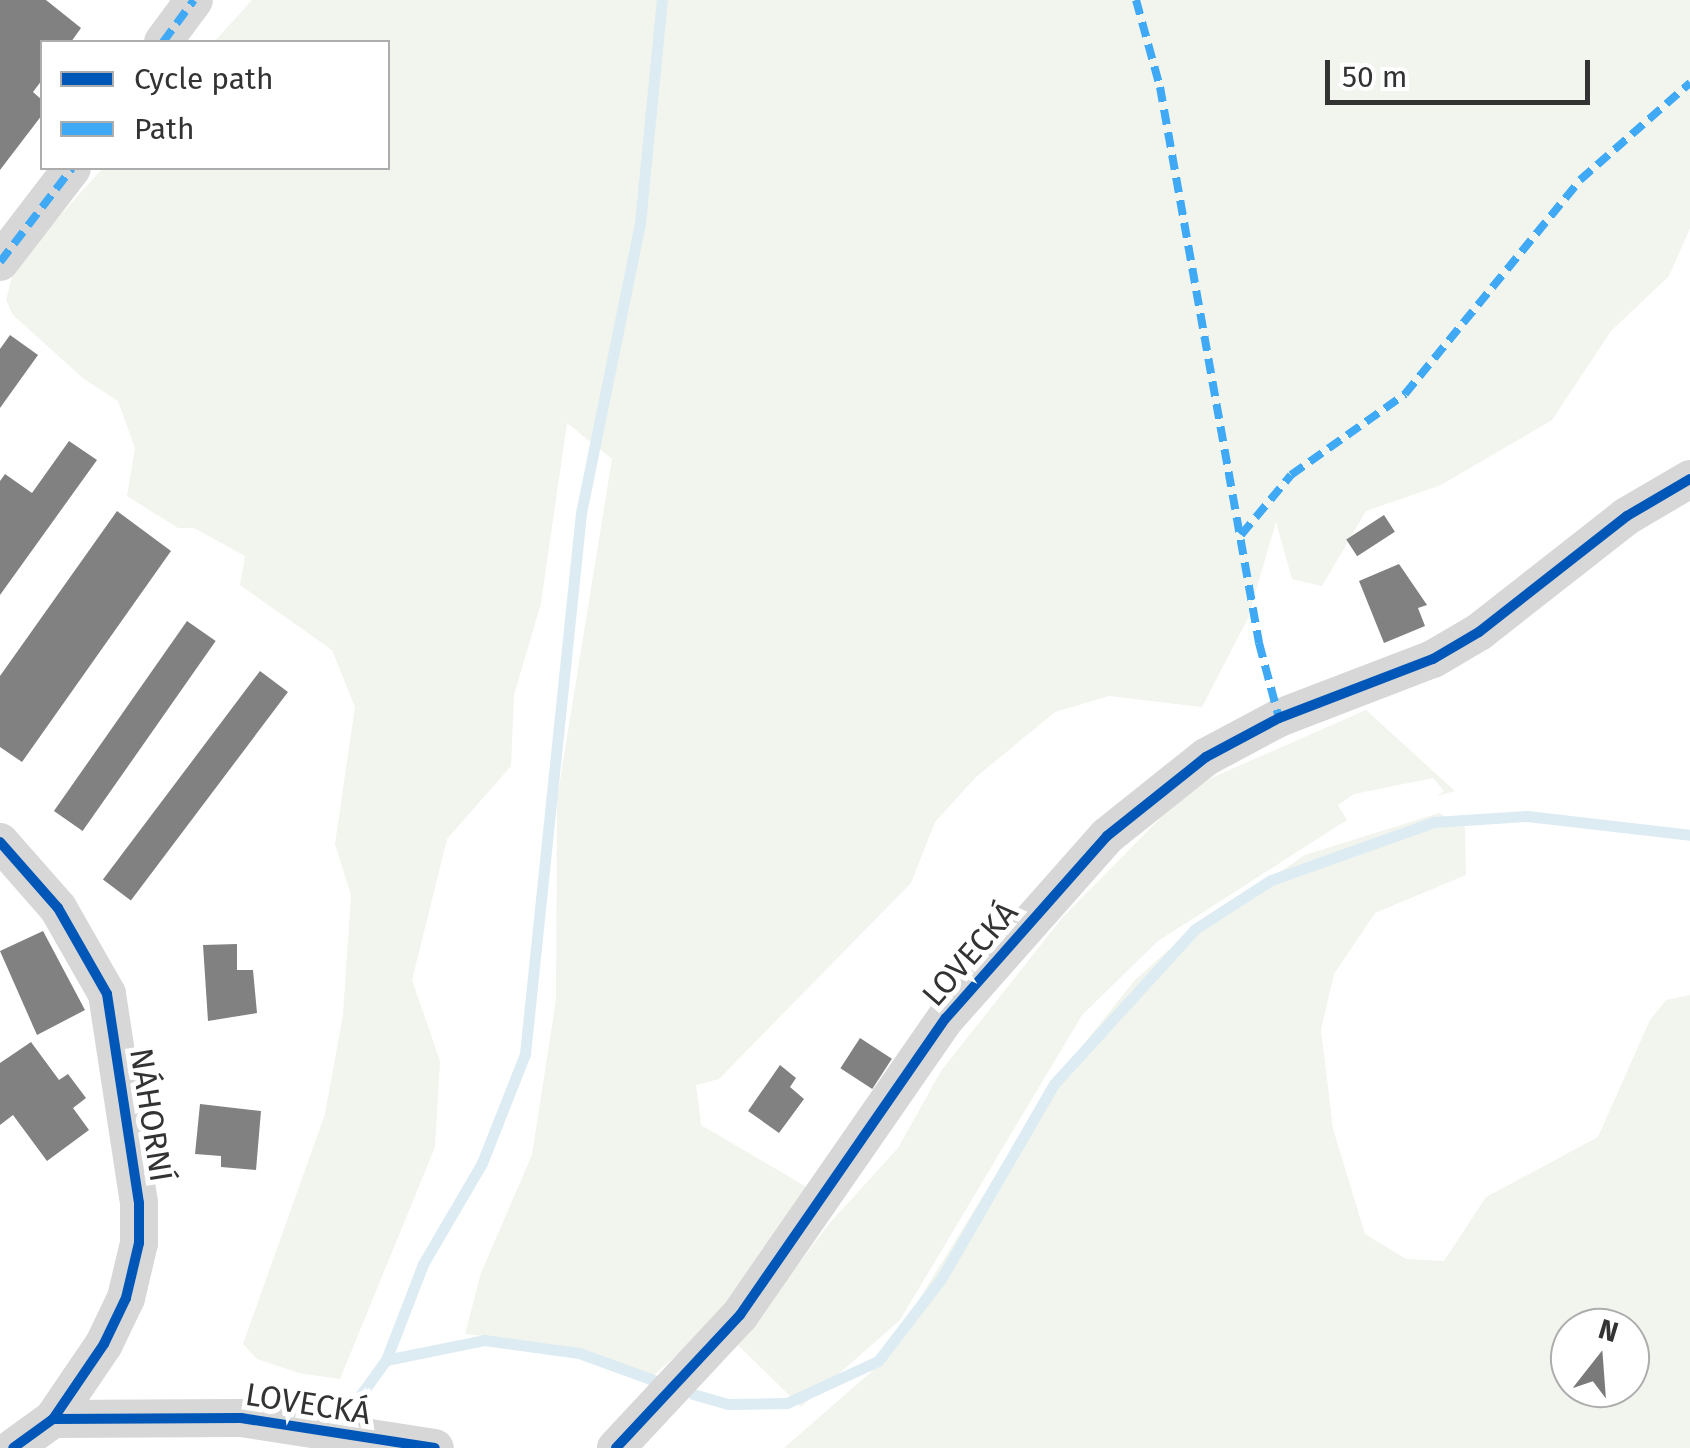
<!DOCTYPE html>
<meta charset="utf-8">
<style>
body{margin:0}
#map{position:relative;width:1690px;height:1448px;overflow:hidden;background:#fff;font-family:"Fira Sans",sans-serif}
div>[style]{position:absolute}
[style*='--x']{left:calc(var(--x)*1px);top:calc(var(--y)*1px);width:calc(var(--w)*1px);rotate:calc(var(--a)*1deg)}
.green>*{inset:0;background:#f1f5ed}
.stream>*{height:11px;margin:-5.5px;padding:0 5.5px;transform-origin:5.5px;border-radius:5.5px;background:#ddebf3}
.building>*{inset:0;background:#818181;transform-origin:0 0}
.minor>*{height:38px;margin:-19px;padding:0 19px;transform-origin:19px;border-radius:19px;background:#d7d7d7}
.quiet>*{height:8px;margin-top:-4px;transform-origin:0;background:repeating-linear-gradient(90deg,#3fa9f5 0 15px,transparent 0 23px)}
.cycleway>*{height:10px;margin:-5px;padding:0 5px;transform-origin:5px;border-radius:5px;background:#0057b8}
span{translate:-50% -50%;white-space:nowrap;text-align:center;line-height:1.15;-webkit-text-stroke:10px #fff;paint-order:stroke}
.street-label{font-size:32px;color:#333}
.legend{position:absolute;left:40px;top:40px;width:350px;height:130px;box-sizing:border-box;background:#fff;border:2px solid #adadad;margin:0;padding:12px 18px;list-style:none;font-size:30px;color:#333}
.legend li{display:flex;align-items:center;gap:20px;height:50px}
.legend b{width:50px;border:2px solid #adadad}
.north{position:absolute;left:1550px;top:1308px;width:100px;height:100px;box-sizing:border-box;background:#fff;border:2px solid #adadad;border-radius:50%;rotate:17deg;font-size:28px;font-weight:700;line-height:40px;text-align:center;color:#333}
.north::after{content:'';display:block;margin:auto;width:35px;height:45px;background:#7a7a7a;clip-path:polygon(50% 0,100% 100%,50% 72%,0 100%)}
.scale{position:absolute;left:1325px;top:60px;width:265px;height:45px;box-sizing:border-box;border:5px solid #333;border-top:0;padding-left:12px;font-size:30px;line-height:35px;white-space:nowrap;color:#333;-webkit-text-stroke:8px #fff;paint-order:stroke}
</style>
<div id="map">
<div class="green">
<div style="clip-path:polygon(252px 0,1690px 0,1690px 228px,1669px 276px,1611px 331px,1552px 420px,1441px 485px,1366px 511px,1322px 586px,1292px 579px,1276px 522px,1248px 618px,1202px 707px,1109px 696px,1055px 712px,976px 777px,935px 822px,911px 883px,719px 1079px,696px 1085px,701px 1125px,810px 1189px,705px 1330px,653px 1376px,635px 1378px,558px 1345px,465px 1334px,481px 1273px,532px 1155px,556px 1000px,557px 799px,612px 459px,567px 423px,541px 603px,514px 695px,511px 766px,447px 839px,412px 980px,440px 1061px,435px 1147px,340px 1379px,299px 1373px,257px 1359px,243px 1344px,325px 1114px,343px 1015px,351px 895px,335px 844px,355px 707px,332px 650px,240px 585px,245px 556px,194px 528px,178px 528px,127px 496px,135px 448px,118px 401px,84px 379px,13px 315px,6px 300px,15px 265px,103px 168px,388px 168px,388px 42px,214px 42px)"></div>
<div style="clip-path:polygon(1366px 710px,1455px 791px,1437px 796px,1444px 791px,1433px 778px,1354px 794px,1338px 805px,1347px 820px,1158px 941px,1082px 1015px,900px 1320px,801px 1407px,738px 1345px,828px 1225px,898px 1148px,941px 1071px,1062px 918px,1191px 787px)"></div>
<div style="clip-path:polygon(evenodd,1439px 813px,1465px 827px,1466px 875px,1375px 913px,1334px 974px,1321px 1030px,1333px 1129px,1365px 1234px,1406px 1259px,1444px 1261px,1486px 1197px,1598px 1137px,1650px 1020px,1666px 1000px,1690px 995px,1690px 1448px,784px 1448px,878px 1366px,1052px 1084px,1134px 981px,1184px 936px,1305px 855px,1439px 813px,1570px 1328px,1630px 1328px,1630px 1388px,1570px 1388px,1570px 1328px)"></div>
</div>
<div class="stream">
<div style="--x:386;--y:1360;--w:100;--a:-11.5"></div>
<div style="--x:484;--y:1340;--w:96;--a:7.8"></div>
<div style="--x:579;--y:1353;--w:90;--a:20"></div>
<div style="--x:693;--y:1394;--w:36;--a:16"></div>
<div style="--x:728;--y:1404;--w:59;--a:-1"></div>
<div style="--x:787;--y:1403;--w:100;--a:-24.8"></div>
<div style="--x:878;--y:1361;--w:103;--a:-52.5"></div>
<div style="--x:941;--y:1279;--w:225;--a:-59.9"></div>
<div style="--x:1054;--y:1084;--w:210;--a:-47.7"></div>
<div style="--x:1195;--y:929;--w:90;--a:-32.8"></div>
<div style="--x:1271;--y:880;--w:173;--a:-19.6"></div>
<div style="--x:1434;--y:822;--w:93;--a:-3.7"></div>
<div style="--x:1527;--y:816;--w:164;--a:6.6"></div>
<div style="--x:357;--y:1400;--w:49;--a:-54.1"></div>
<div style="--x:386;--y:1360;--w:103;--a:-68.9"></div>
<div style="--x:423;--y:1264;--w:117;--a:-59.7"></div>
<div style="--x:482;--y:1163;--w:117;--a:-68.5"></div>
<div style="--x:525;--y:1054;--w:544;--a:-84.09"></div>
<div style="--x:581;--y:513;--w:296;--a:-78.5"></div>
<div style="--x:640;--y:223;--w:224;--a:-84.4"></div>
</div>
<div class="building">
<div style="clip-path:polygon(0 0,46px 0,81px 28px,71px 42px,42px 42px,42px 80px,33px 92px,42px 100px,42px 115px,0 170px)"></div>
<div style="clip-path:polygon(10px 335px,38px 355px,0 408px,0 349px)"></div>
<div style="clip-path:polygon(69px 441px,97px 460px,0 595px,0 481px,5px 474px,32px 493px)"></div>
<div style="clip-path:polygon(117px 511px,171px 551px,22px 762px,0 747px,0 676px)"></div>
<div style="left:1384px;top:515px;width:20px;height:45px;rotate:57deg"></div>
<div style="clip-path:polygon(1399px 564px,1427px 605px,1418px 608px,1425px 626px,1384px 643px,1359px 581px)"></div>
<div style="left:187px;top:621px;width:35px;height:232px;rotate:35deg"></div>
<div style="left:260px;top:671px;width:35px;height:261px;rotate:37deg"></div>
<div style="clip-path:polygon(43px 931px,85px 1010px,37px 1035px,0 951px)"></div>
<div style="clip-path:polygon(237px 944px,237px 970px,253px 970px,257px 1013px,208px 1021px,203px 945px)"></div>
<div style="left:860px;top:1038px;width:38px;height:36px;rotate:33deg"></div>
<div style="clip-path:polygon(31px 1042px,59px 1080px,68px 1074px,86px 1098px,73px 1108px,89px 1130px,47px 1161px,13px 1115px,0 1125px,0 1063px)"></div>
<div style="clip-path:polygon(780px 1065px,796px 1078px,790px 1087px,804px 1099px,779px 1133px,748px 1111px)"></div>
<div style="clip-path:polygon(200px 1104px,261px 1111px,256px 1170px,221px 1167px,221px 1156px,195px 1154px)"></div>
</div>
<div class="minor">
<div style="--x:163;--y:42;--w:52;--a:-53.6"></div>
<div style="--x:0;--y:262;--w:118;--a:-52.5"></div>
<div style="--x:0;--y:842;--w:88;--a:48.7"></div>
<div style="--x:58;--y:908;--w:99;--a:60.3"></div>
<div style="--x:107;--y:994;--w:211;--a:81.3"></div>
<div style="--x:139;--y:1203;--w:40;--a:90"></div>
<div style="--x:139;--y:1243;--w:57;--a:103.3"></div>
<div style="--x:126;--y:1298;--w:51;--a:115.6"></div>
<div style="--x:104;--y:1344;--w:91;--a:124.2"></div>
<div style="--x:53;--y:1419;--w:49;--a:144.1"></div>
<div style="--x:53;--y:1419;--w:188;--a:-0.3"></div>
<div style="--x:241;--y:1418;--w:196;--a:8.8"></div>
<div style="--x:616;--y:1448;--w:182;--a:-47"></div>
<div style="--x:740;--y:1315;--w:361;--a:-55.3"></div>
<div style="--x:946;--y:1018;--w:243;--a:-48.5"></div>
<div style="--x:1107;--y:836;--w:127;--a:-38.6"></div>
<div style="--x:1206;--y:757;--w:83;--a:-28.1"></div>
<div style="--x:1279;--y:718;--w:165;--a:-21"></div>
<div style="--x:1433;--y:659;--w:53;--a:-30.4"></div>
<div style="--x:1479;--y:632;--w:188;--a:-38.1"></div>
<div style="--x:1627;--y:516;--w:73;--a:-30.4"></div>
</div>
<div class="quiet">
<div style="--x:1136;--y:0;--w:90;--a:74.6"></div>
<div style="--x:1160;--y:87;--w:565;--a:79.9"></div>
<div style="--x:1259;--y:643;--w:78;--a:75.1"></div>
<div style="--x:163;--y:42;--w:52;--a:-53.6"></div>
<div style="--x:0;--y:262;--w:118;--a:-52.5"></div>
<div style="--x:1241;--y:535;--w:78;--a:-50.2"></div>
<div style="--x:1291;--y:475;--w:140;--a:-35.4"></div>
<div style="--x:1405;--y:394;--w:276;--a:-50.7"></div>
<div style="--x:1580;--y:180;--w:147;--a:-41.4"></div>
</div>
<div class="cycleway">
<div style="--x:0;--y:842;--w:88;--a:48.7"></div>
<div style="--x:58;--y:908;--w:99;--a:60.3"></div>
<div style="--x:107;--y:994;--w:211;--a:81.3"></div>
<div style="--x:139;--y:1203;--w:40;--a:90"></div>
<div style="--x:139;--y:1243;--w:57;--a:103.3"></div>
<div style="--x:126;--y:1298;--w:51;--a:115.6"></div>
<div style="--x:104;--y:1344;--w:91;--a:124.2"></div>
<div style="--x:53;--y:1419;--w:49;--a:144.1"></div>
<div style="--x:53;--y:1419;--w:188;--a:-0.3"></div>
<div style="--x:241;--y:1418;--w:196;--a:8.8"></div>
<div style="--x:616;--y:1448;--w:182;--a:-47"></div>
<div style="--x:740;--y:1315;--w:361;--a:-55.3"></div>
<div style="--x:946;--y:1018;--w:243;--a:-48.5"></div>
<div style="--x:1107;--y:836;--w:127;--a:-38.6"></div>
<div style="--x:1206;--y:757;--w:83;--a:-28.1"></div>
<div style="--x:1279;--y:718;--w:165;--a:-21"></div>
<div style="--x:1433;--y:659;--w:53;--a:-30.4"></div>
<div style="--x:1479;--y:632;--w:188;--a:-38.1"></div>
<div style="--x:1627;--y:516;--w:73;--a:-30.4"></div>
</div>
<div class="street-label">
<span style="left:970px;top:954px;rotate:-49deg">LOVECKÁ</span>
<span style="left:151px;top:1115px;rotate:81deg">NÁHORNÍ</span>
<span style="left:308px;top:1404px;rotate:9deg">LOVECKÁ</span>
</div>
<ul class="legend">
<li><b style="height:12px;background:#0057b8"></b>Cycle path</li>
<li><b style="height:12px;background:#3fa9f5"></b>Path</li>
</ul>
<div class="north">N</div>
<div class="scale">50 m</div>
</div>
